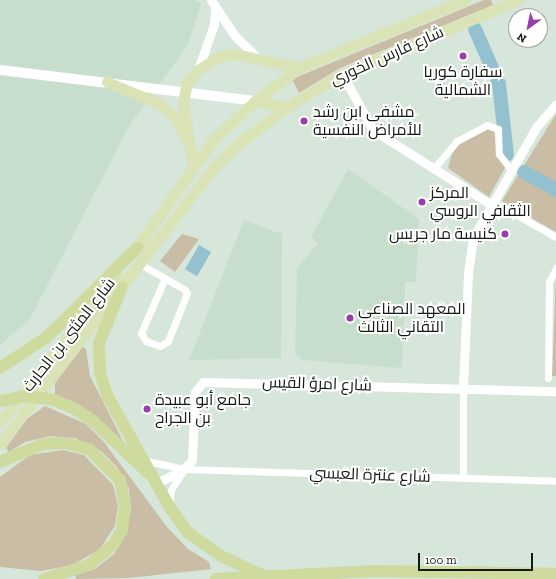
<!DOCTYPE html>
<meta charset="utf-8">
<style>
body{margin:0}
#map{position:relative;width:556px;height:579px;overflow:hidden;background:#d7e6da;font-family:"Zilla Slab",Cairo,serif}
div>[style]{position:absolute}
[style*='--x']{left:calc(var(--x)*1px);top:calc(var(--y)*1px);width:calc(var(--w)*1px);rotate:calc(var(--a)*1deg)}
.built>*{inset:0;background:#c8decc}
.green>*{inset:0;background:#c9bda6}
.water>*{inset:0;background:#94c1cf;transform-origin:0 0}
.river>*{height:14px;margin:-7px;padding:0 7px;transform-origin:7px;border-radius:7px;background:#94c1cf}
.minor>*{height:7px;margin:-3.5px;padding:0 3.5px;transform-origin:3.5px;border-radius:3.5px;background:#fff}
.tertiary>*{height:9px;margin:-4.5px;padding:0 4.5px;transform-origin:4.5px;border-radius:4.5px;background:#fff}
.secondary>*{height:10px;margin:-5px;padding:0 5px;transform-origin:5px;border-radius:5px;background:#fff}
.primary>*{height:11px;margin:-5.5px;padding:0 5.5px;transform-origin:5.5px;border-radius:5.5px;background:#dae3b6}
.trunk>*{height:12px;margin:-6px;padding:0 6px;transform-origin:6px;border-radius:6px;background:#ceda9e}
.dots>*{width:11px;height:11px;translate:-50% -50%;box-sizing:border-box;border:2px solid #fff;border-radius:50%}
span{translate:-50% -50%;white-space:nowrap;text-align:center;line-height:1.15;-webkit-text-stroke:4px #fff;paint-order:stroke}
.street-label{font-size:16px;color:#141a15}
.poi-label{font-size:16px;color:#141a15}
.left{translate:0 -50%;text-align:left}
.right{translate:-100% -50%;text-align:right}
.north{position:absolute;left:508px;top:8px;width:40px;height:40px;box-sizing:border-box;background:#fff;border:1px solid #a1a3a1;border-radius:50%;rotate:213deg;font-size:11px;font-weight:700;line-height:16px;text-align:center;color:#141a15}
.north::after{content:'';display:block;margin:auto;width:14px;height:18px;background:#993da8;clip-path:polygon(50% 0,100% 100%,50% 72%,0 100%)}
.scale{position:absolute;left:418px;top:553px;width:115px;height:18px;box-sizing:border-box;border:2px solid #141a15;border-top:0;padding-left:5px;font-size:12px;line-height:14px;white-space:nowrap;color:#141a15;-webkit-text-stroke:3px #fff;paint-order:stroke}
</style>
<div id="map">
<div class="built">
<div style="clip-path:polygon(0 0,195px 0,201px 4px,187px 46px,129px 126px,30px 319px,0 345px)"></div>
<div style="clip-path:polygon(348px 169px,419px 219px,416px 282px,405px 282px,402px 368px,302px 360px,295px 354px,297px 268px,318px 243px,311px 237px)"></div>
<div style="clip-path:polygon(244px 220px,282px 234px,281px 358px,189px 360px)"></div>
</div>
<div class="green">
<div style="clip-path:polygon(484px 0,491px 0,493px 5px,340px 68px,299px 93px,292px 79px)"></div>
<div style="clip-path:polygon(556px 114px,556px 232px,502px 201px)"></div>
<div style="clip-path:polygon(481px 129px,494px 129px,497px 155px,506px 166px,489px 197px,448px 168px,454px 147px)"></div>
<div style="clip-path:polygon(182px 234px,199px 239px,175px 272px,160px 261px)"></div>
<div style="clip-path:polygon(556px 276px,556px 376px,552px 376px)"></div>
<div style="clip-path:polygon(81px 346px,86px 349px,90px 376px,131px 457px,55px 394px,55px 383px)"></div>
<div style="clip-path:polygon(45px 406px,86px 424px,104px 442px,167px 527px,188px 549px,209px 562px,211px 569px,129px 578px,76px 579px,75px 574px,95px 569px,114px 554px,126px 534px,131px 510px,129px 489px,118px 468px,101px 451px,75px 438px,50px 436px,25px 442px,9px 452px,6px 448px,27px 419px)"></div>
<div style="clip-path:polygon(63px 450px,84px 455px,113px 485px,118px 505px,115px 526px,99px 550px,72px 565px,41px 571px,0 567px,0 477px,30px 455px)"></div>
</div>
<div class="water">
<div style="left:199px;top:245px;width:14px;height:28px;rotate:30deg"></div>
</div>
<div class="river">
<div style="--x:475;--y:29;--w:60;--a:66.4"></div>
<div style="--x:499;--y:84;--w:71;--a:83.6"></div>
<div style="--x:524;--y:172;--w:37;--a:29"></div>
</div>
<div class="minor">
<div style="--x:435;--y:167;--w:34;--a:-50"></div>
<div style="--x:457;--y:141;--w:34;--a:-28"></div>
<div style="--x:487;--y:125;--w:12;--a:20"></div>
<div style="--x:498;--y:129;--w:25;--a:88"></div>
<div style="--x:499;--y:154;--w:20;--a:53"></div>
<div style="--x:492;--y:201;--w:73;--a:29.4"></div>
<div style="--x:140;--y:264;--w:51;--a:29.6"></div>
<div style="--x:184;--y:289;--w:5;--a:53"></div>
<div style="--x:187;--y:293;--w:52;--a:111.6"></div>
<div style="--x:168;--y:341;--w:9;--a:148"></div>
<div style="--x:160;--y:346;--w:15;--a:-160"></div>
<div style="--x:146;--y:341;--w:9;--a:-122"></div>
<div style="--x:141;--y:333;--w:60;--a:-66.4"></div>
<div style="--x:548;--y:378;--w:96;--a:-89.4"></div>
<div style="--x:549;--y:282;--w:16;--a:-63"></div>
<div style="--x:147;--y:461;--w:38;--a:12"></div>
<div style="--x:184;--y:469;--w:372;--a:1.8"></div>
<div style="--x:463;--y:478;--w:90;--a:-90"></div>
<div style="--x:169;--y:503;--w:13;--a:-81"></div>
<div style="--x:171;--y:490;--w:22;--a:-58"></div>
</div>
<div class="tertiary">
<div style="--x:211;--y:0;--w:43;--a:56.3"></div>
<div style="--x:235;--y:36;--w:29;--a:44"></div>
<div style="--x:198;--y:70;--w:49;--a:-70.8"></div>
<div style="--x:214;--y:24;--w:15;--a:-86"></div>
<div style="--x:342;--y:74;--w:64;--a:61"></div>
<div style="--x:373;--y:130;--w:138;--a:32.3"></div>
<div style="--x:463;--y:388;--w:115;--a:-87.5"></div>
<div style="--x:468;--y:273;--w:35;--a:-82"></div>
<div style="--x:473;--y:238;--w:129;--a:-60.3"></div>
<div style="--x:537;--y:126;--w:29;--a:-49"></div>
<div style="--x:157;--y:483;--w:30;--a:-27"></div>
<div style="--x:184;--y:469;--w:12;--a:-48"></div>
<div style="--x:192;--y:460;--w:68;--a:-87.5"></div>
<div style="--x:195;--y:392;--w:13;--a:-51"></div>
<div style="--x:203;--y:382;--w:353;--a:1.5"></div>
</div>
<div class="secondary">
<div style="--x:0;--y:70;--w:257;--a:6.9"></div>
</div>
<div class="primary">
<div style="--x:107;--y:82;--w:57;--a:22.5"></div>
<div style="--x:160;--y:104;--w:16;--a:40"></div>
<div style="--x:172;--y:114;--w:34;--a:60"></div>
<div style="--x:255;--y:101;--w:33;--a:11"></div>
<div style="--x:193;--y:166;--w:64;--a:-99"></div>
<div style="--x:183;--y:103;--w:21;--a:-79"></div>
<div style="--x:187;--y:82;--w:16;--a:-47"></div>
<div style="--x:198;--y:70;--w:24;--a:-33"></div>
<div style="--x:218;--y:57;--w:17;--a:-10"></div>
<div style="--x:235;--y:54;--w:66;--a:12.3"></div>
<div style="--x:132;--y:254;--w:141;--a:-54.5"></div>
<div style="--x:214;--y:139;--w:56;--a:-42.8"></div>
<div style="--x:255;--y:101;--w:55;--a:-36.9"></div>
<div style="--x:299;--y:68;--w:179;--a:-22.3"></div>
<div style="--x:0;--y:422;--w:189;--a:-51.7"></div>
<div style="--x:0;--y:444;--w:351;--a:-52.3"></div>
<div style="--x:215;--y:166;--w:32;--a:-44"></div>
<div style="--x:238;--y:144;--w:61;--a:-37.1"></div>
<div style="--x:287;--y:107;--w:64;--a:-31"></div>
<div style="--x:342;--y:74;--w:191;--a:-22.8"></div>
</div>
<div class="trunk">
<div style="--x:122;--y:287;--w:61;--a:112.3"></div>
<div style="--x:99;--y:343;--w:30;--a:88"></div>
<div style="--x:100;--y:373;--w:25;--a:72"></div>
<div style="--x:108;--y:397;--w:125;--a:60.8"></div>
<div style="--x:169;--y:506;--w:32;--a:55"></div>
<div style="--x:187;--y:532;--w:42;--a:35.2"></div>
<div style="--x:221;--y:556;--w:45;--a:24.9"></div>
<div style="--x:0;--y:368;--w:56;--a:-33.4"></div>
<div style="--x:47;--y:337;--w:127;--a:-44.7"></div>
<div style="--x:0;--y:401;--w:26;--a:-11"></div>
<div style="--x:26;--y:396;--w:28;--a:8"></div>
<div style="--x:54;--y:400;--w:23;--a:23"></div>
<div style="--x:75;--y:409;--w:20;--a:33"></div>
<div style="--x:92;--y:420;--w:77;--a:43.4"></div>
<div style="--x:0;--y:462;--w:47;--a:-22.7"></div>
<div style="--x:43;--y:444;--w:22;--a:-3"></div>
<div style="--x:65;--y:443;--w:25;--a:14"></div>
<div style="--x:89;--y:449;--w:44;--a:45"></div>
<div style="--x:120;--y:480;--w:25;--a:79"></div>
<div style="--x:125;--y:505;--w:25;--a:97"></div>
<div style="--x:122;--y:530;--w:16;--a:120"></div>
<div style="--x:114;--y:544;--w:33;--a:140"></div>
<div style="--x:89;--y:565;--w:47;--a:162.7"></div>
<div style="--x:216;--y:579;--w:159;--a:-2.9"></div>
<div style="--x:375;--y:571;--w:181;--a:0.9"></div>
</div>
<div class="dots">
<div style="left:463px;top:56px;background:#993da8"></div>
<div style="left:304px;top:121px;background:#993da8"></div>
<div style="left:422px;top:202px;background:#993da8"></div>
<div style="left:505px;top:234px;background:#993da8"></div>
<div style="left:350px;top:318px;background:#993da8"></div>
<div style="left:147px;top:409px;background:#993da8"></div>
</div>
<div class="street-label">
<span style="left:387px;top:56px;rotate:-24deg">شارع فارس الخوري</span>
<span style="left:69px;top:335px;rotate:-52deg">شارع المثنى بن الحارث</span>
<span style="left:317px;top:384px;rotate:2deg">شارع امرؤ القيس</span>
<span style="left:370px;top:475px;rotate:2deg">شارع عنترة العبسي</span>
</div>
<div class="poi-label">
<span style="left:463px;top:81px">سفارة كوريا<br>الشمالية</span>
<span class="left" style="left:313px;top:121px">مشفى ابن رشد<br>للأمراض النفسية</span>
<span class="left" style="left:430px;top:202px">المركز<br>الثقافي الروسي</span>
<span class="right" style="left:497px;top:234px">كنيسة مار جريس</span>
<span class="left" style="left:358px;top:318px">المعهد الصناعي<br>التقاني الثالث</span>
<span class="left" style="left:155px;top:409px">جامع أبو عبيدة<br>بن الجراح</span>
</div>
<div class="north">N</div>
<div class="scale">100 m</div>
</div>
